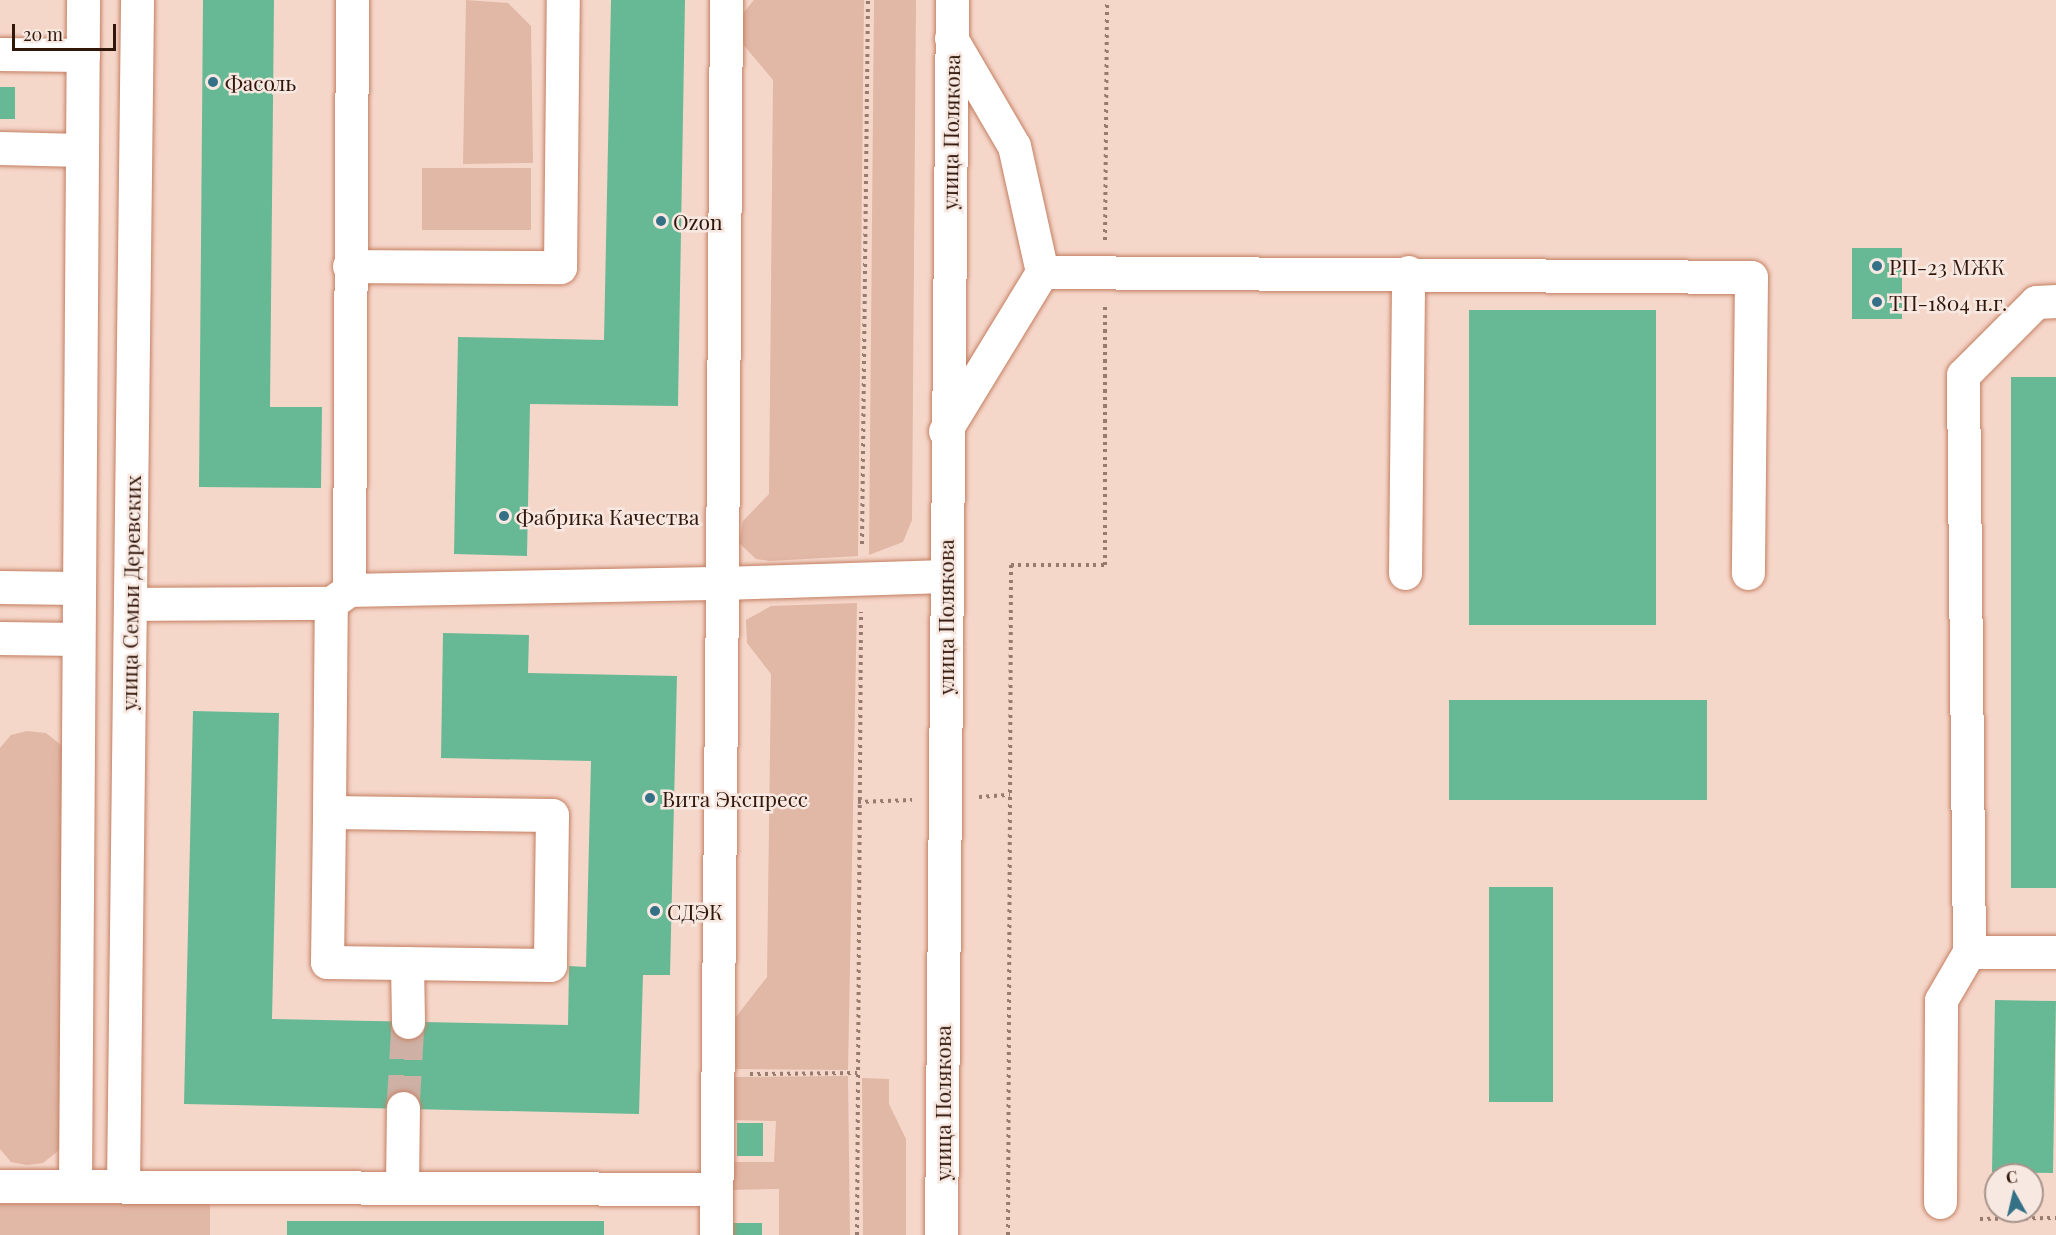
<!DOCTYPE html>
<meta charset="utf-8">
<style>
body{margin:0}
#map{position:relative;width:2056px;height:1235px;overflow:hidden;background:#f5d7ca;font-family:"Playfair Display",serif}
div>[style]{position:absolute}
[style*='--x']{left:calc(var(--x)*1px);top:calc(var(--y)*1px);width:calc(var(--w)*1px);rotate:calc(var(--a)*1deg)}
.green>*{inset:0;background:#e1b7a5;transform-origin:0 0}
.building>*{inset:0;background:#67b995;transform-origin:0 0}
.minor-tunnel>*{height:33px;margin-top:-16.5px;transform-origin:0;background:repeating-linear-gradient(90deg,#ceb0a4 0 33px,transparent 0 49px)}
.path>*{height:4px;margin-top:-2px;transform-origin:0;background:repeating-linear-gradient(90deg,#977b6e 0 3px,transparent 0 7.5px)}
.roads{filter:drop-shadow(0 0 2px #c47f61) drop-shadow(0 0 2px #c47f61)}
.minor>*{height:33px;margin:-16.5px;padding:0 16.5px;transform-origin:16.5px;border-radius:16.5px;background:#fff}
.major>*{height:33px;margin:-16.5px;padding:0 16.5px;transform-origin:16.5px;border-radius:16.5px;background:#fff}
.dots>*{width:16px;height:16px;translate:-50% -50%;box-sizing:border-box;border:3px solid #f7e8e1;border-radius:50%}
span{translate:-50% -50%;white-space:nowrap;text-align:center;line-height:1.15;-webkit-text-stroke:5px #f7e8e1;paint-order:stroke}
.poi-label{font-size:21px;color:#31160a}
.left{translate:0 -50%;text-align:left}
.street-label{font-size:21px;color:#31160a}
.north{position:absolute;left:1984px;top:1163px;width:60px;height:60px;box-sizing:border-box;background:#f7e8e1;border:2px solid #a8948b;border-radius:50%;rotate:352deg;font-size:16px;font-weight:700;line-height:24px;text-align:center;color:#31160a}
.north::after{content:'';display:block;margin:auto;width:21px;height:27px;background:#347187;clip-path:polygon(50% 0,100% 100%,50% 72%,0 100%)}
.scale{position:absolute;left:12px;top:24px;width:104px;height:27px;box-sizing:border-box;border:3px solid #31160a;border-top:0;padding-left:8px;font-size:18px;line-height:21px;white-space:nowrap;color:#31160a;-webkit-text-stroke:4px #f7e8e1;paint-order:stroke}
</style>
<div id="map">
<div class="green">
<div style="clip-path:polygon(466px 0,508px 3px,531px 26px,533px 163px,463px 164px)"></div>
<div style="clip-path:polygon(754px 0,864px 0,858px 556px,770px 561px,756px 559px,739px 543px,743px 521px,769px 494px,773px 80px,741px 42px,740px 17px)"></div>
<div style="clip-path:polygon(874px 0,916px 0,912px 520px,903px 542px,869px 555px)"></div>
<div style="left:531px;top:168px;width:62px;height:109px;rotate:90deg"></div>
<div style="clip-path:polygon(857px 603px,848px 1070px,731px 1069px,732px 1022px,767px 977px,771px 674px,747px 643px,746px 620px,771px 606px)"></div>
<div style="clip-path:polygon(27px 731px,46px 733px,61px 745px,67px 764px,63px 1135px,58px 1151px,43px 1163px,27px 1165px,11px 1162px,0 1149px,0 748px,11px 735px)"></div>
<div style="clip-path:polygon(848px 1076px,850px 1235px,779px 1235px,779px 1189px,729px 1190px,729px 1162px,774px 1162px,776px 1121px,731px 1120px,731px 1077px)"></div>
<div style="clip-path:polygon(862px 1078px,889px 1079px,889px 1104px,906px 1139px,906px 1235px,863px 1235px)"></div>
<div style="left:0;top:1204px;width:210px;height:31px"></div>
</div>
<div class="building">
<div style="clip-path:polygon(203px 0,274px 0,270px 407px,322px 407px,321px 488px,199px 487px)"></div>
<div style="clip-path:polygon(611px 0,685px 0,678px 406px,530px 404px,527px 556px,454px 554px,458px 337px,604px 340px)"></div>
<div style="left:0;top:87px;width:15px;height:32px"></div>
<div style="left:1852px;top:248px;width:50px;height:71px"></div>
<div style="left:1469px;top:310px;width:187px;height:315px"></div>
<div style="left:2056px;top:377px;width:511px;height:45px;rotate:90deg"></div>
<div style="clip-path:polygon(443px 633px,529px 635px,528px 673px,677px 676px,670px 975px,643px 975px,639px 1114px,184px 1104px,193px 711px,279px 713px,272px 1019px,568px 1025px,569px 966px,586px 967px,591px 761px,441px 758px)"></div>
<div style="left:1707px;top:700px;width:100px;height:258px;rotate:90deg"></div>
<div style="left:1553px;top:887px;width:215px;height:64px;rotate:90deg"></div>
<div style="left:1995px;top:1000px;width:61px;height:172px;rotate:1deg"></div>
<div style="left:737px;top:1123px;width:26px;height:33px"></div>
<div style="left:287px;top:1221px;width:317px;height:14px"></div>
<div style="left:762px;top:1223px;width:12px;height:30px;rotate:90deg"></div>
</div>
<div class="minor-tunnel">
<div style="--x:403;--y:1108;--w:86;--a:-86.7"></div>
</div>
<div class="path">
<div style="--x:1105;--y:240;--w:240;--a:-89.5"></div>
<div style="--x:862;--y:544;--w:544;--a:-89.37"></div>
<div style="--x:979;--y:797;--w:31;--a:-4"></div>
<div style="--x:858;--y:802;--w:54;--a:-2.1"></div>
<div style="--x:750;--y:1074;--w:107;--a:-0.5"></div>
<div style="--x:1980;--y:1219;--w:76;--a:-0.8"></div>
<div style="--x:857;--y:1235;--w:623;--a:-89.63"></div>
<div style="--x:1008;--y:1235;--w:670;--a:-89.74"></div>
<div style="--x:1011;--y:565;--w:94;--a:0"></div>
<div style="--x:1105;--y:565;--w:258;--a:-90"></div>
</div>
<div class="roads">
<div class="minor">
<div style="--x:0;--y:54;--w:83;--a:0.7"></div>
<div style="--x:0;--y:148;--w:82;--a:1.4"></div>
<div style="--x:349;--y:266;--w:211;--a:0.3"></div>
<div style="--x:560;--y:267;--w:267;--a:-89.4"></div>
<div style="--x:1042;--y:272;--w:709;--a:0.4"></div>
<div style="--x:1751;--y:277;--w:296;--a:90.6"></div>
<div style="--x:945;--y:431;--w:186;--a:-58.6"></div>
<div style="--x:1042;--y:272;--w:129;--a:-102.5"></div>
<div style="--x:1014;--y:146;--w:125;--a:-120.3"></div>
<div style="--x:1405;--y:573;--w:301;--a:-89.4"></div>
<div style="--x:0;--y:587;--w:78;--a:0.7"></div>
<div style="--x:349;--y:590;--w:590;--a:-89.71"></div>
<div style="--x:130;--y:604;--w:201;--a:-0.3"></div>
<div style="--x:0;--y:638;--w:78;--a:0.7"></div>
<div style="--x:329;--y:812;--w:209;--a:-89.5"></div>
<div style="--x:331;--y:603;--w:22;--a:-36"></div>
<div style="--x:349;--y:590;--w:373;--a:-1.1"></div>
<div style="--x:722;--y:583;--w:583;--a:-89.61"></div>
<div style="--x:329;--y:812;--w:223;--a:0.8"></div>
<div style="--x:552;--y:815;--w:150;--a:90.8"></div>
<div style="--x:550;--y:965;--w:223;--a:-179.2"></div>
<div style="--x:327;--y:962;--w:150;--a:-89.2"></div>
<div style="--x:1969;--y:952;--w:577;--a:-90.6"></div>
<div style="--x:1963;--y:375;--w:103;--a:-45"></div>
<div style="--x:2036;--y:302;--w:20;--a:-3"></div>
<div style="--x:407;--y:963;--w:59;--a:89"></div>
<div style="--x:75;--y:1185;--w:1185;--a:-89.61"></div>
<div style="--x:123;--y:1185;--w:1185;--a:-89.32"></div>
<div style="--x:0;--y:1186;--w:715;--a:0.24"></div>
<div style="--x:402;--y:1187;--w:79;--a:-89.3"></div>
<div style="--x:1940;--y:1202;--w:202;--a:-89.7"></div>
<div style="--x:1941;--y:1000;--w:56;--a:-59.7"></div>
<div style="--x:1969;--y:952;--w:87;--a:0"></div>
<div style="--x:716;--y:1235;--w:652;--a:-89.47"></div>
<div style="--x:722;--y:583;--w:223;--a:-1.8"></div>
</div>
<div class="major">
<div style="--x:941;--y:1235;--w:1235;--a:-89.49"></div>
</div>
</div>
<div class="dots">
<div style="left:213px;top:82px;background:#347187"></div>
<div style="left:661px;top:221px;background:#347187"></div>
<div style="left:1877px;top:266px;background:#347187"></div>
<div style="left:1877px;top:302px;background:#347187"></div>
<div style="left:504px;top:516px;background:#347187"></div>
<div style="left:650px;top:798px;background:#347187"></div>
<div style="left:655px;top:911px;background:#347187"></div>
</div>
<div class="poi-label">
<span class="left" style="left:225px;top:82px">Фасоль</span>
<span class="left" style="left:673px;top:221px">Ozon</span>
<span class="left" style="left:1889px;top:266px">РП-23 МЖК</span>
<span class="left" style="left:1889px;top:302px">ТП-1804 н.г.</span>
<span class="left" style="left:516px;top:516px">Фабрика Качества</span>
<span class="left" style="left:662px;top:798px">Вита Экспресс</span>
<span class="left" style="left:667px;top:911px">СДЭК</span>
</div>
<div class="street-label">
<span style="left:950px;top:132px;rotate:-89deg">улица Полякова</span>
<span style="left:130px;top:593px;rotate:-89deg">улица Семьи Деревских</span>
<span style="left:945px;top:617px;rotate:-90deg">улица Полякова</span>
<span style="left:942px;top:1103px;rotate:-90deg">улица Полякова</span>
</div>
<div class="north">С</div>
<div class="scale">20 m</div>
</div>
